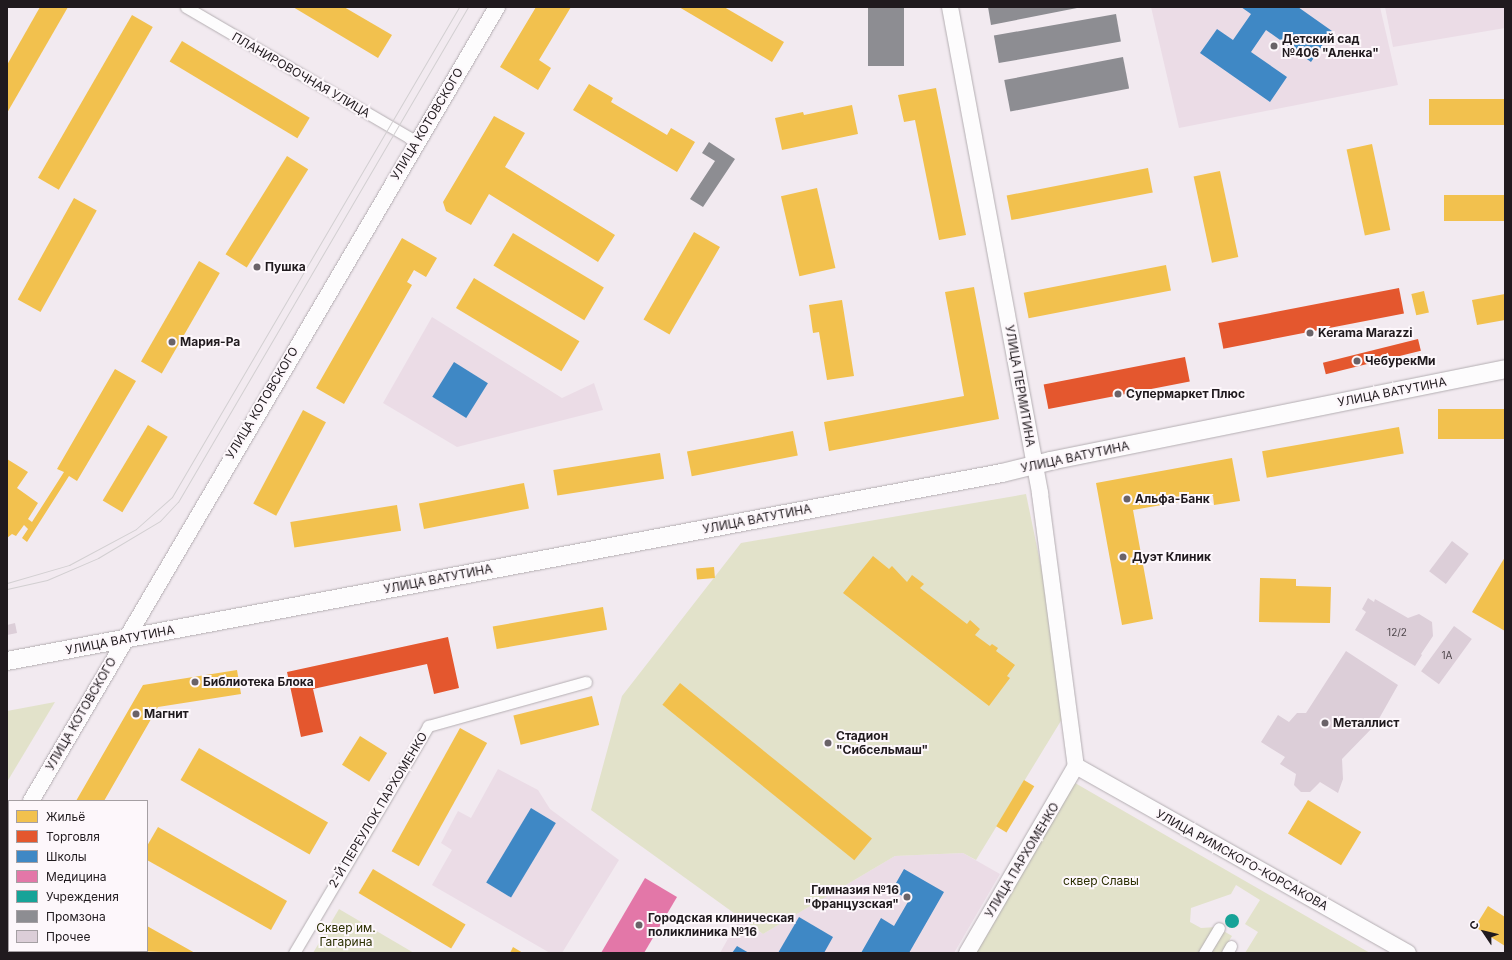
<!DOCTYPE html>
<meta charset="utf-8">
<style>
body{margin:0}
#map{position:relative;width:1512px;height:960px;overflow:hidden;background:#f2eaf0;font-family:Inter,sans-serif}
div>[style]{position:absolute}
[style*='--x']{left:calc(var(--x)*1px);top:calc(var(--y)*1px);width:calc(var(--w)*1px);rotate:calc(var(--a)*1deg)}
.built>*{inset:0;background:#ebdce6}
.green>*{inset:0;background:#e2e2ca}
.round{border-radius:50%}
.homes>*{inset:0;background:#f2c14e;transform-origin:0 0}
.shops>*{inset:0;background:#e4572e;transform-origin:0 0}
.schools>*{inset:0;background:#3f88c5;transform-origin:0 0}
.health>*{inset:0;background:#e377a8}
.public>*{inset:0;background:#17a398}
.industry>*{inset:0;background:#8d8d92;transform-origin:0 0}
.building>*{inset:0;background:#dcced8;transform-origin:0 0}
.roads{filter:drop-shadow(0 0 1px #b4aeb2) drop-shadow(0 0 1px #b4aeb2)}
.street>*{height:11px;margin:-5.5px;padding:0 5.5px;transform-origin:5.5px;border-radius:5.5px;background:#fdfcfd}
.secondary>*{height:16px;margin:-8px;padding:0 8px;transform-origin:8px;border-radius:8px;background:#fdfcfd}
.primary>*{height:18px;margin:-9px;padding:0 9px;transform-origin:9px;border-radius:9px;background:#fdfcfd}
.tram>*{height:1px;margin:-0.5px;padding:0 0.5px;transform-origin:0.5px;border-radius:0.5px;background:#d2cfd1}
.dots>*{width:11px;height:11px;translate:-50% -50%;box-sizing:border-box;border:2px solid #fdf7fb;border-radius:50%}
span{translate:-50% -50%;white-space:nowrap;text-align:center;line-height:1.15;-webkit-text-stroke:4px #fdf7fb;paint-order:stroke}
.number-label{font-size:10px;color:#4f474c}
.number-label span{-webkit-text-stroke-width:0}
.poi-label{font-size:12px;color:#201a1e;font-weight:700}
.left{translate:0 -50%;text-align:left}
.right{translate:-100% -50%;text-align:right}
.street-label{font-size:12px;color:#201a1e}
.park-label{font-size:12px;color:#2b2f00}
.frame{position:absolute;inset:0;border:8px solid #201a1e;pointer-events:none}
.legend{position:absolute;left:8px;top:800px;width:140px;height:152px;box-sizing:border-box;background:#fdf7fb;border:1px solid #a59fa3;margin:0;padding:5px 7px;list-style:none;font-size:12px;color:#201a1e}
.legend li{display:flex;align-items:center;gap:8px;height:20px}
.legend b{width:20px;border:1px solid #a59fa3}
.north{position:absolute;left:1464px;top:912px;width:40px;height:40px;-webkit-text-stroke:3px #fdf7fb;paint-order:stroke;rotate:305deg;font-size:11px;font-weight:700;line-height:16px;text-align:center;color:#201a1e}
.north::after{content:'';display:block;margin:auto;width:14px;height:18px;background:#201a1e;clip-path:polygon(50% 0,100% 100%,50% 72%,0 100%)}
</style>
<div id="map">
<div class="built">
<div style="clip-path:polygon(1151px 7px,1380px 7px,1398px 85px,1179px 128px)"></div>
<div style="clip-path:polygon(1385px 7px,1505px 7px,1505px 28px,1393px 47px)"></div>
<div style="clip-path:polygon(432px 317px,562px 398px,594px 383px,603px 410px,457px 447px,383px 403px)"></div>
<div style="clip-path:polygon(498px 769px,538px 790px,550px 809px,619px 860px,562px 953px,550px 953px,432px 885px,452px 850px,441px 843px,458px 811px,471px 818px)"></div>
<div style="clip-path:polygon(963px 853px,1000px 874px,954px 953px,720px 953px,739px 919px,763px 934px,895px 856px)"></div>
</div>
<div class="green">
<div style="clip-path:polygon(1026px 494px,1070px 706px,976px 860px,963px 853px,895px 856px,763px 934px,591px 810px,622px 696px,741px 543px)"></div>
<div style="clip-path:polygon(55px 702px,7px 782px,7px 711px)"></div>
<div style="clip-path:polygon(1075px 783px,1370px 953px,1245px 953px,1258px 932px,1245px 924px,1260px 900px,1236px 885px,1231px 894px,1191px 908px,1190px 922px,1201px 928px,1217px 927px,1232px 936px,1224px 949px,1231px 953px,975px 953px)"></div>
<div style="clip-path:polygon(339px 909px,414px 953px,313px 953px)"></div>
<div class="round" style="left:1225px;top:914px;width:14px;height:14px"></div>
</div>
<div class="homes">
<div style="clip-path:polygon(40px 7px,68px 7px,7px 113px,7px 65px)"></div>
<div style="clip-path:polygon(293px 7px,344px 7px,392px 35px,378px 58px)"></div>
<div style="clip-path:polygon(536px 7px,571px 7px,539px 60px,551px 68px,538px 90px,500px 67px)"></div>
<div style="clip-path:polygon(679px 7px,724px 7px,784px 42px,772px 62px)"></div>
<div style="left:132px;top:15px;width:24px;height:188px;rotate:30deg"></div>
<div style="left:182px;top:41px;width:149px;height:24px;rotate:31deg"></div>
<div style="clip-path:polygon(589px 84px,613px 98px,611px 102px,667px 135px,671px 128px,695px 142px,677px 172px,573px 110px)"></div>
<div style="clip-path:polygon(936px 88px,966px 235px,939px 240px,915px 120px,904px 122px,898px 95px)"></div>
<div style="left:1505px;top:99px;width:26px;height:76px;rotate:90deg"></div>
<div style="clip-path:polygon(852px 105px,858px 134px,782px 150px,775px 118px,803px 112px,804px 115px)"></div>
<div style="clip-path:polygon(494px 116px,525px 133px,505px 167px,615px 235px,598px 262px,489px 194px,471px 225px,446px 211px,443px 202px)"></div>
<div style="left:1372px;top:144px;width:88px;height:26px;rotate:78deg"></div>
<div style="left:287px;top:156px;width:25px;height:116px;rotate:32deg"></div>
<div style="left:1148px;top:168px;width:25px;height:144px;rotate:79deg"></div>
<div style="left:1220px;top:171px;width:88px;height:27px;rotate:78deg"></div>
<div style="left:817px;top:188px;width:82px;height:37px;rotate:77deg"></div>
<div style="left:1505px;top:195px;width:26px;height:61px;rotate:90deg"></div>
<div style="left:74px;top:198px;width:26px;height:116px;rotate:29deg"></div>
<div style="left:694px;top:232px;width:30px;height:101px;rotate:30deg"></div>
<div style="left:513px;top:233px;width:106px;height:38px;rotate:31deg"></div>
<div style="clip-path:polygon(402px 238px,437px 258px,426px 277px,414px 270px,407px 282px,412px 285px,344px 404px,316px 388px)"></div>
<div style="left:199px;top:261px;width:24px;height:116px;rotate:30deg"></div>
<div style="left:1166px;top:265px;width:26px;height:145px;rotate:79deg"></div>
<div style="left:474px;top:278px;width:123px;height:35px;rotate:31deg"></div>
<div style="clip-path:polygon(974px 287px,999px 419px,829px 451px,824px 422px,964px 396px,945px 292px)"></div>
<div style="left:1424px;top:291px;width:22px;height:13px;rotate:77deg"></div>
<div style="clip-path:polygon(1505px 294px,1505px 320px,1477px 325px,1472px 300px)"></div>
<div style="clip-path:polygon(842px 300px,854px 376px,827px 380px,819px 332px,813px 333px,809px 305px)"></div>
<div style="clip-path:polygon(115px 369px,136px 381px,77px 481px,69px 476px,27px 542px,22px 538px,28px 529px,24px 525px,16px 536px,12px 534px,7px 538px,7px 459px,28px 472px,17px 488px,38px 503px,28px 519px,32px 522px,64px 472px,57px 469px)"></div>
<div style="left:1505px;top:409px;width:30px;height:67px;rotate:90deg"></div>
<div style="left:303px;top:410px;width:26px;height:106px;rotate:28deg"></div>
<div style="left:148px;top:425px;width:23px;height:88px;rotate:31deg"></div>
<div style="left:1399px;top:427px;width:27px;height:139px;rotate:80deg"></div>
<div style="left:793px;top:431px;width:25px;height:108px;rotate:79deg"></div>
<div style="left:660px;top:453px;width:26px;height:108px;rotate:81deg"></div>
<div style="clip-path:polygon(1232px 458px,1240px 501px,1214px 505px,1213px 496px,1133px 510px,1153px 619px,1122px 625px,1096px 483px)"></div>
<div style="left:524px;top:483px;width:26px;height:107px;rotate:79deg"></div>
<div style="left:397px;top:505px;width:26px;height:108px;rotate:81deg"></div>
<div style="clip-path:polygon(873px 556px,889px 569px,892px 566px,907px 582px,912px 575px,924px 584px,920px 588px,967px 624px,970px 620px,980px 629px,975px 635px,990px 646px,992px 644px,998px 648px,996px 651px,1015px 665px,1007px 676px,1010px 678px,989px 706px,843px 593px)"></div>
<div style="clip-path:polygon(1505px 557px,1505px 631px,1472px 612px)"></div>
<div style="left:714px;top:567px;width:11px;height:18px;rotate:85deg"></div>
<div style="clip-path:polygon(1260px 578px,1296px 579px,1296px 586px,1331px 587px,1330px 623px,1259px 622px)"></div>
<div style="left:603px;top:607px;width:23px;height:112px;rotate:80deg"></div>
<div style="clip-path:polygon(237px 670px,241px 694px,158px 707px,104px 801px,76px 801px,143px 685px)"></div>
<div style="left:680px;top:683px;width:247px;height:28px;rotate:39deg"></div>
<div style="left:592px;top:696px;width:30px;height:81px;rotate:76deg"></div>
<div style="left:460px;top:728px;width:31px;height:141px;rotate:29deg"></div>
<div style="left:360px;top:736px;width:32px;height:34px;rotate:32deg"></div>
<div style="left:199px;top:748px;width:149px;height:37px;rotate:30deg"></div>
<div style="left:1024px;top:780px;width:12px;height:54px;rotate:31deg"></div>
<div style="left:1308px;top:800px;width:62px;height:39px;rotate:31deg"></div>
<div style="clip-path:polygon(158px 827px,287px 901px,271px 930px,147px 860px,147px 846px)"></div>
<div style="left:373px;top:869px;width:108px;height:28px;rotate:31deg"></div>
<div style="clip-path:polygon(1488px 906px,1505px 917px,1505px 946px,1475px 927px)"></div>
<div style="clip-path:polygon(147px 926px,195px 953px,129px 951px,147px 951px)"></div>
<div style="clip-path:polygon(9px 930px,9px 951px,33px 951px,32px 953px,7px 953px)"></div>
<div style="clip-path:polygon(513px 947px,523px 953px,510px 953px)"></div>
</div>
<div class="shops">
<div style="left:1399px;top:288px;width:26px;height:184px;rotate:79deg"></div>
<div style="left:1418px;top:339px;width:12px;height:98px;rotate:76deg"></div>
<div style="left:1185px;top:357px;width:25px;height:144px;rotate:79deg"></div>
<div style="clip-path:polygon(448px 637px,459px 688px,434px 694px,427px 664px,313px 689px,323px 732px,301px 737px,287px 672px)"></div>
</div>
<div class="schools">
<div style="clip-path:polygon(1241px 7px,1298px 7px,1332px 31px,1311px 62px,1266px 30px,1251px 52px,1287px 77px,1270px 102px,1200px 53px,1217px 29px,1233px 40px,1251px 14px)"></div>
<div style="left:454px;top:362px;width:40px;height:41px;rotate:32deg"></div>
<div style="left:531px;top:808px;width:29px;height:87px;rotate:31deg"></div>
<div style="clip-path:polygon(904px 869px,944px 892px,909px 953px,861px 953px,881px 918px,894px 926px,909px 900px,892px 890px)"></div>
<div style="clip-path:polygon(799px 917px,833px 937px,824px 953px,778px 953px)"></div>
<div style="clip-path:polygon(737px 946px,749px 953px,732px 953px)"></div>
</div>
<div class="health">
<div style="clip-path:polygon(645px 878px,677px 897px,644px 953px,601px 953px)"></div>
</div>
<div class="public">
<div class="round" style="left:1225px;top:914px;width:14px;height:14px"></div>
</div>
<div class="industry">
<div style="left:868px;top:7px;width:36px;height:59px"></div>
<div style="clip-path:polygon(988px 7px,1076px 7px,1077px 8px,991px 25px)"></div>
<div style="left:1116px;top:14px;width:28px;height:124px;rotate:80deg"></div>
<div style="left:1123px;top:57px;width:32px;height:121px;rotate:79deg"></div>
<div style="clip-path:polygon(709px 142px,735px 159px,703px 207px,690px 199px,715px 161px,702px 153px)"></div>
</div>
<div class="building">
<div style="left:1452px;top:541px;width:21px;height:38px;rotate:37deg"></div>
<div style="clip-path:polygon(1368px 598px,1374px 602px,1375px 599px,1408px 618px,1419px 614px,1432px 622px,1433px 636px,1421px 654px,1422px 655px,1415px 666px,1355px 630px,1366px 612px,1362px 609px)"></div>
<div style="clip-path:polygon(15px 623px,17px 633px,7px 635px,7px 625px)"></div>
<div style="left:1454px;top:626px;width:22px;height:56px;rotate:36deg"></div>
<div style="clip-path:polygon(1346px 651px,1398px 685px,1376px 724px,1342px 759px,1343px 779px,1338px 793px,1320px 782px,1310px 792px,1301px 792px,1294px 785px,1296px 774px,1280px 764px,1285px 757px,1261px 742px,1278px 715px,1289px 722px,1297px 713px,1306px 713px)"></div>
</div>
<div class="roads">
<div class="street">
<div style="--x:186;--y:7;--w:268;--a:30.3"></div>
<div style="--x:294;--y:953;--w:264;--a:-59.4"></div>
<div style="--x:428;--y:726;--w:164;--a:-15.6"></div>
<div style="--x:1204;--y:953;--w:29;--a:-59"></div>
<div style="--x:1227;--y:953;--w:8;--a:-60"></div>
</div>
<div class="secondary">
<div style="--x:950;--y:7;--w:495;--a:79.5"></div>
<div style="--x:1040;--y:494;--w:274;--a:82.5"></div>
<div style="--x:1076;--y:766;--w:381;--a:29.4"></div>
<div style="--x:31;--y:801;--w:921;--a:-59.59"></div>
<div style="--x:7;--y:841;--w:4;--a:-56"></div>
<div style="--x:967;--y:953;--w:216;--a:-59.8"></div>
</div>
<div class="primary">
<div style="--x:7;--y:661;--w:1013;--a:-10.7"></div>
<div style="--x:1002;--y:473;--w:49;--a:-14"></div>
<div style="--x:1050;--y:461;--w:464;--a:-11.4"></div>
</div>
</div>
<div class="tram">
<div style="--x:7;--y:583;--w:65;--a:-16.2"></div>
<div style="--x:69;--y:565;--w:76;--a:-28.2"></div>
<div style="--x:136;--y:529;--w:48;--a:-41.6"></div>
<div style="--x:172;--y:497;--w:568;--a:-59.64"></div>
<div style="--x:7;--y:589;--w:41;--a:-12.7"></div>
<div style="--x:47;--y:580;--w:56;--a:-23.3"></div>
<div style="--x:98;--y:558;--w:72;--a:-30.8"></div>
<div style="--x:160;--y:521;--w:26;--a:-47"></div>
<div style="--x:178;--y:502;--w:574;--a:-59.64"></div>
</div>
<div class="dots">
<div style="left:1274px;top:46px;background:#6a6368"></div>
<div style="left:257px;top:267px;background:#6a6368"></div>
<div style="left:1310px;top:333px;background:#6a6368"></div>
<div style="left:172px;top:342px;background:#6a6368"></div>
<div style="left:1357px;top:361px;background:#6a6368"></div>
<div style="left:1118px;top:394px;background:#6a6368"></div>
<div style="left:1127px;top:499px;background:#6a6368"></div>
<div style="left:1123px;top:557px;background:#6a6368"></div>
<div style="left:195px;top:682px;background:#6a6368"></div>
<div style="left:136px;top:714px;background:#6a6368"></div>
<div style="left:1325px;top:723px;background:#6a6368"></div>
<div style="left:828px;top:743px;background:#6a6368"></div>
<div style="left:907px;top:897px;background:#6a6368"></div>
<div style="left:639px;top:925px;background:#6a6368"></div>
</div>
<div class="number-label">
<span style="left:1397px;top:633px">12/2</span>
<span style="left:1447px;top:656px">1А</span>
</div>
<div class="poi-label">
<span class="left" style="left:1282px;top:46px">Детский сад<br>№406 "Аленка"</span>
<span class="left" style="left:265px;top:267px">Пушка</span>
<span class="left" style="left:1318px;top:333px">Kerama Marazzi</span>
<span class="left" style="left:180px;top:342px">Мария-Ра</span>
<span class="left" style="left:1365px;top:361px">ЧебурекМи</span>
<span class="left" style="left:1126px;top:394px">Супермаркет Плюс</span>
<span class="left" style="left:1135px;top:499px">Альфа-Банк</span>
<span class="left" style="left:1132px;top:557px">Дуэт Клиник</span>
<span class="left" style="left:203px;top:682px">Библиотека Блока</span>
<span class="left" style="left:144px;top:714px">Магнит</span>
<span class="left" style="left:1333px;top:723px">Металлист</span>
<span class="left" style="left:836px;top:743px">Стадион<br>"Сибсельмаш"</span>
<span class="right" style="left:899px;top:897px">Гимназия №16<br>"Французская"</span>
<span class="left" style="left:648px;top:925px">Городская клиническая<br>поликлиника №16</span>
</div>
<div class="street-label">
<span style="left:301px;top:75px;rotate:30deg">ПЛАНИРОВОЧНАЯ УЛИЦА</span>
<span style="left:427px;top:124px;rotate:-59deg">УЛИЦА КОТОВСКОГО</span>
<span style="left:1020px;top:386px;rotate:80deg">УЛИЦА ПЕРМИТИНА</span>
<span style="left:1392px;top:392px;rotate:-11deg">УЛИЦА ВАТУТИНА</span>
<span style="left:262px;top:403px;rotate:-59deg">УЛИЦА КОТОВСКОГО</span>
<span style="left:1075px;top:457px;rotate:-12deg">УЛИЦА ВАТУТИНА</span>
<span style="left:757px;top:519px;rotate:-11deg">УЛИЦА ВАТУТИНА</span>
<span style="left:438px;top:579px;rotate:-11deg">УЛИЦА ВАТУТИНА</span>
<span style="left:120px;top:640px;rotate:-11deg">УЛИЦА ВАТУТИНА</span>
<span style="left:81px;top:714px;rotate:-60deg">УЛИЦА КОТОВСКОГО</span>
<span style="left:378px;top:810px;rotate:-59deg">2-Й ПЕРЕУЛОК ПАРХОМЕНКО</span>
<span style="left:1022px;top:860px;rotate:-59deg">УЛИЦА ПАРХОМЕНКО</span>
<span style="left:1242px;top:860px;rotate:29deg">УЛИЦА РИМСКОГО-КОРСАКОВА</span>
</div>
<div class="park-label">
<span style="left:1101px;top:881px">сквер Славы</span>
<span style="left:346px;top:935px">Сквер им.<br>Гагарина</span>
</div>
<div class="frame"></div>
<ul class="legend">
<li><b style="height:11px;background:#f2c14e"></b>Жильё</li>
<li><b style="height:11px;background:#e4572e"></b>Торговля</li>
<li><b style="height:11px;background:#3f88c5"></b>Школы</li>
<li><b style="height:11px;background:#e377a8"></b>Медицина</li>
<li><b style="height:11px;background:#17a398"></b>Учреждения</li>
<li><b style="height:11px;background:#8d8d92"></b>Промзона</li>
<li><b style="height:11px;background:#dcced8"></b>Прочее</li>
</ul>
<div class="north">С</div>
</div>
